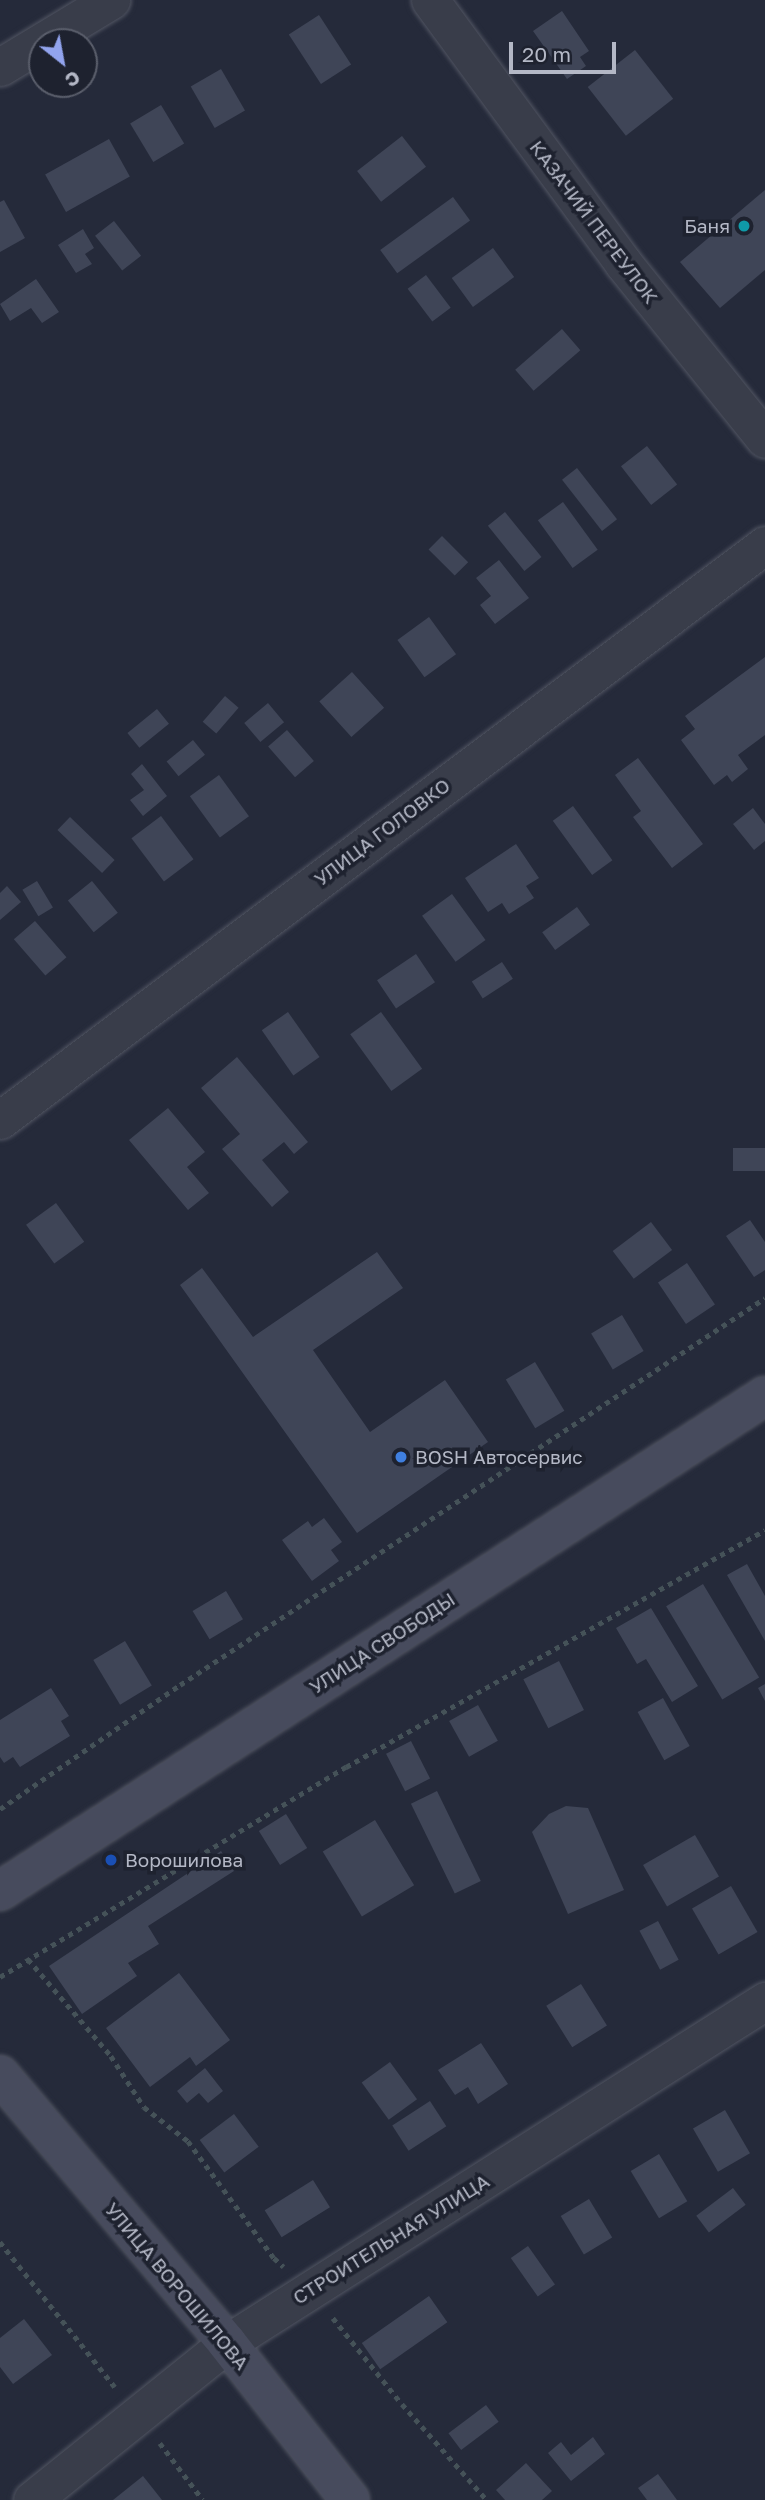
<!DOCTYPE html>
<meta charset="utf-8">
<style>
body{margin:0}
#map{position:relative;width:765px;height:2500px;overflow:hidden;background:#252a3a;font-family:"Golos Text",sans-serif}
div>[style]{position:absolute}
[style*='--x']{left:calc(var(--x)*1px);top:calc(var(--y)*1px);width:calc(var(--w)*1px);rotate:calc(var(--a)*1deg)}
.building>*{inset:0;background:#3f4557;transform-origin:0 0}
.path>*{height:4.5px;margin-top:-2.25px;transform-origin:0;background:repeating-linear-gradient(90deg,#455258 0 5px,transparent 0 10px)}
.roads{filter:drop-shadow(0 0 2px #515562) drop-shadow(0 0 2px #515562)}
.street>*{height:37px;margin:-18.5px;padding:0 18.5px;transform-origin:18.5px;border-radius:18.5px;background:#393d4a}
.secondary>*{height:38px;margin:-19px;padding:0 19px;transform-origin:19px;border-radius:19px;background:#474b5d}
.dots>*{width:19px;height:19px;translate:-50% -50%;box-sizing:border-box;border:4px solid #1e222f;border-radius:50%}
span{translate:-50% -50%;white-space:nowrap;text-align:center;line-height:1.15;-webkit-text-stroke:7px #1e222f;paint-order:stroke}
.street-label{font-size:19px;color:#b4b8c6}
.poi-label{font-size:19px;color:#b4b8c6}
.right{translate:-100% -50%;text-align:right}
.left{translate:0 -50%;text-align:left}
.north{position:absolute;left:28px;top:28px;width:70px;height:70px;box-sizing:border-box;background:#1e222f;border:2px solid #5a5e6b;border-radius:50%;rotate:149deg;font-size:19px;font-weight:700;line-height:28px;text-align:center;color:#b4b8c6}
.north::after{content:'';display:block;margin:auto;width:24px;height:32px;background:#92a4ee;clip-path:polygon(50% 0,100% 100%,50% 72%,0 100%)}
.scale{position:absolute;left:509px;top:42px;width:107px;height:32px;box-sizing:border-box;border:4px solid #b4b8c6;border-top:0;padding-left:9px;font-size:21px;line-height:24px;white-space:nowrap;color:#b4b8c6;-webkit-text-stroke:5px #1e222f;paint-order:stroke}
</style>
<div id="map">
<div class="building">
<div style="clip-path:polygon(562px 11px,589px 51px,580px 57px,586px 66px,567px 79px,533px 31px)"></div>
<div style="left:319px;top:15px;width:59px;height:36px;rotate:57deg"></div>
<div style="left:635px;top:50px;width:62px;height:60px;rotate:52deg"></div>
<div style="left:221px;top:69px;width:48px;height:35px;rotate:60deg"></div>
<div style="left:161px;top:105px;width:45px;height:36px;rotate:59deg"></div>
<div style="left:402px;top:136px;width:39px;height:57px;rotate:52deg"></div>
<div style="left:109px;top:139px;width:43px;height:73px;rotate:61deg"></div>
<div style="clip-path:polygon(765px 190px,765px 270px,720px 308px,680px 262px)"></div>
<div style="left:453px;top:197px;width:29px;height:90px;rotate:54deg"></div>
<div style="clip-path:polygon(4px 200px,25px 238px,0 252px,0 202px)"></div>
<div style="left:114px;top:221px;width:44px;height:24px;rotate:52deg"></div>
<div style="clip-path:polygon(83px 229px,94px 248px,85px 254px,92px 264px,76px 273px,58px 245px)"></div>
<div style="left:493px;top:248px;width:36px;height:51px;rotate:54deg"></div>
<div style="left:426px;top:275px;width:41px;height:23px;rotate:53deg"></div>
<div style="clip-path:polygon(36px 279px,59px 312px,42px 323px,31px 308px,10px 321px,0 304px)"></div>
<div style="left:562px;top:329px;width:28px;height:62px;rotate:49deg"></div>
<div style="left:647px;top:446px;width:49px;height:33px;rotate:52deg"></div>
<div style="left:577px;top:468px;width:65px;height:19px;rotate:52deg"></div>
<div style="left:563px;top:502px;width:59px;height:31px;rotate:54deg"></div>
<div style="left:505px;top:512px;width:58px;height:22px;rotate:51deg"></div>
<div style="left:442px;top:536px;width:37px;height:19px;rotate:45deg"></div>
<div style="clip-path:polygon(499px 560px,529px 598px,495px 624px,480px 605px,491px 596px,476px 578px)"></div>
<div style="left:429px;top:617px;width:46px;height:39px;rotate:54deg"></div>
<div style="clip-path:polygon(765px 657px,765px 735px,738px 755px,748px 769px,732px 782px,727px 775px,714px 785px,681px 740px,695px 729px,685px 716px)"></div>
<div style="left:352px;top:672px;width:48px;height:44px;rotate:48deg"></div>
<div style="left:225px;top:696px;width:18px;height:34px;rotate:41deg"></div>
<div style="left:268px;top:703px;width:25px;height:31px;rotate:50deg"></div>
<div style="left:157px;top:709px;width:19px;height:38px;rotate:51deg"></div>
<div style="left:287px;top:730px;width:41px;height:25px;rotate:49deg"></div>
<div style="left:193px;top:740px;width:19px;height:34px;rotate:51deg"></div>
<div style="clip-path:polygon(638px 758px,703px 844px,672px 868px,633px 817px,641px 811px,615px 775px)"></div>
<div style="clip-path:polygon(142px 764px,167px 796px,143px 816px,130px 800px,144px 790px,131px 774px)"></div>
<div style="left:219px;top:775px;width:51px;height:36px;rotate:54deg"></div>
<div style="left:573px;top:806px;width:67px;height:25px;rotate:54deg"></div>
<div style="clip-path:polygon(753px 808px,765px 824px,765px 841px,754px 850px,733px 824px)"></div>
<div style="left:161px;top:816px;width:54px;height:37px;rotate:53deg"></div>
<div style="left:70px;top:817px;width:62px;height:18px;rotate:44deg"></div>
<div style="clip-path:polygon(516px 844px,539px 878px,526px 886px,534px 898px,509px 914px,502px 903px,488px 912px,465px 878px)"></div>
<div style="left:37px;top:881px;width:31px;height:17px;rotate:59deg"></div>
<div style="left:92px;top:881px;width:41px;height:31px;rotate:51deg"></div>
<div style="clip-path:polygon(7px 886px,21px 902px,0 920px,0 893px)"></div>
<div style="left:452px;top:894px;width:57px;height:37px;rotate:54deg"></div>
<div style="left:577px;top:907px;width:22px;height:43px;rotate:54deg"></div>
<div style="left:35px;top:921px;width:48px;height:28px;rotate:49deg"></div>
<div style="left:416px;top:954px;width:34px;height:47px;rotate:56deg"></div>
<div style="left:502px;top:962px;width:20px;height:36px;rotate:57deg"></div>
<div style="left:288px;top:1012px;width:55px;height:32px;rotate:55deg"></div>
<div style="left:381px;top:1012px;width:70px;height:38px;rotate:54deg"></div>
<div style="clip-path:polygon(237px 1057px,308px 1142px,294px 1154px,284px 1142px,262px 1160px,289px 1192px,272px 1207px,222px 1149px,240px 1134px,201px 1088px)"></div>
<div style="clip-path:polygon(168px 1108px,205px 1152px,187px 1167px,209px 1193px,188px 1210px,129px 1140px)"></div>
<div style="left:765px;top:1148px;width:23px;height:32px;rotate:90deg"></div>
<div style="left:56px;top:1203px;width:48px;height:37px;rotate:54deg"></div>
<div style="clip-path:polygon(750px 1220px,765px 1242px,765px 1270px,754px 1277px,726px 1236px)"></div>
<div style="left:651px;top:1222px;width:35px;height:48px;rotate:53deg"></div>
<div style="clip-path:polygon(377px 1252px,403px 1288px,313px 1350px,370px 1432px,445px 1380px,488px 1442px,357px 1533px,180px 1285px,202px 1268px,253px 1337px)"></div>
<div style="left:687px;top:1263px;width:50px;height:35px;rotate:56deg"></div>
<div style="left:622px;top:1315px;width:42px;height:36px;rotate:59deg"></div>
<div style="left:535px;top:1362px;width:57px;height:34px;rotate:59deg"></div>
<div style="clip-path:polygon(324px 1518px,342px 1542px,331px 1550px,339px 1561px,312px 1581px,282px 1540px,308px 1521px,312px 1527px)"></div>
<div style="clip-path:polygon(747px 1564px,765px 1596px,765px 1641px,727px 1575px)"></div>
<div style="left:703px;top:1584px;width:109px;height:43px;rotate:59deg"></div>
<div style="left:226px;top:1591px;width:33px;height:39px;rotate:59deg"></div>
<div style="clip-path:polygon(651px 1608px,698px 1686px,672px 1702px,646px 1659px,637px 1664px,616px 1628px)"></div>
<div style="left:125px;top:1641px;width:52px;height:37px;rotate:59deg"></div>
<div style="left:559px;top:1661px;width:55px;height:40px;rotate:63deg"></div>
<div style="clip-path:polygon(765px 1684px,765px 1701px,758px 1688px)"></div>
<div style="clip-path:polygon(51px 1688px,69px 1716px,61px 1721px,70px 1736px,20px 1767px,13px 1757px,4px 1763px,0 1757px,0 1720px)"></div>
<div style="left:663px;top:1698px;width:55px;height:29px;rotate:61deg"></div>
<div style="left:478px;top:1705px;width:41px;height:33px;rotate:61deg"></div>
<div style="left:411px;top:1741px;width:42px;height:28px;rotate:63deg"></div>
<div style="left:437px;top:1791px;width:100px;height:29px;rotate:64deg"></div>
<div style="clip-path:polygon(566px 1806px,588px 1808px,624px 1890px,568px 1914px,532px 1832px,549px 1814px)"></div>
<div style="left:286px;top:1814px;width:40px;height:32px;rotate:58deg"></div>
<div style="left:375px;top:1820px;width:76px;height:61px;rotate:59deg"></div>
<div style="left:695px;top:1835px;width:48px;height:60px;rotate:60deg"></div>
<div style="clip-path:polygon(221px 1851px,234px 1871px,148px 1926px,159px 1944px,128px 1963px,137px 1976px,82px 2014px,49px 1966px)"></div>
<div style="left:731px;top:1886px;width:53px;height:45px;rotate:60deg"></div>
<div style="left:658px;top:1921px;width:44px;height:21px;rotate:62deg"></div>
<div style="clip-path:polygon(179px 1973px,230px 2040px,196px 2066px,190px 2057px,150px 2087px,106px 2028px)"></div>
<div style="left:581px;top:1984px;width:49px;height:41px;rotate:58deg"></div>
<div style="clip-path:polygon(481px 2043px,508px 2084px,478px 2104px,468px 2087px,455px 2095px,438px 2070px)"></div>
<div style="left:390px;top:2062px;width:46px;height:35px;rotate:54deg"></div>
<div style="clip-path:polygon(205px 2068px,223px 2091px,208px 2103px,199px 2093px,187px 2103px,177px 2091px)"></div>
<div style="left:430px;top:2101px;width:30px;height:45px;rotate:57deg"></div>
<div style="left:725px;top:2110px;width:50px;height:37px;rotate:60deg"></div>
<div style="left:234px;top:2114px;width:41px;height:43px;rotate:53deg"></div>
<div style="left:659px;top:2154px;width:55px;height:33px;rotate:59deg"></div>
<div style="left:313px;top:2180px;width:32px;height:57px;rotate:58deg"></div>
<div style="left:733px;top:2188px;width:21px;height:46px;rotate:53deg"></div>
<div style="left:589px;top:2199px;width:45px;height:33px;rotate:59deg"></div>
<div style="left:528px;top:2246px;width:47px;height:21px;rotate:55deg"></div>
<div style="left:429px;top:2296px;width:32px;height:82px;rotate:55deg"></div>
<div style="clip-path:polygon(24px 2319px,52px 2355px,13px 2384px,0 2367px,0 2338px)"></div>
<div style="left:486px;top:2405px;width:21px;height:47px;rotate:53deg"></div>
<div style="clip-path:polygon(593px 2437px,605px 2454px,571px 2481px,548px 2453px,561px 2442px,571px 2455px)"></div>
<div style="clip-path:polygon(526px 2463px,552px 2491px,542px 2500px,505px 2500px,496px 2490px)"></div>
<div style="clip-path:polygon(658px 2474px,677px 2500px,647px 2500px,638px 2488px)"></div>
<div style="clip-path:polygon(143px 2476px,162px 2500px,113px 2500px)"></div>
</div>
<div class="path">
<div style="--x:0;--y:1809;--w:219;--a:-34.6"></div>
<div style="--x:180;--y:1685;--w:701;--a:-33.49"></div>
<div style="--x:28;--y:1959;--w:128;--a:49.4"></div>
<div style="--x:111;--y:2056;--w:61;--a:57.1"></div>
<div style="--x:144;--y:2107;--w:56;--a:37.7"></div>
<div style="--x:188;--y:2141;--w:145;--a:53.7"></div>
<div style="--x:274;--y:2258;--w:13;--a:42"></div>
<div style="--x:0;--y:1977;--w:405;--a:-31.3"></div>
<div style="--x:346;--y:1767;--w:481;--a:-29.5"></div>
<div style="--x:0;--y:2242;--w:185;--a:51.6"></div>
<div style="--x:333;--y:2318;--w:110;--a:51.3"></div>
<div style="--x:402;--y:2404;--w:128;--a:48.5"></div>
<div style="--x:160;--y:2443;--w:71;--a:53"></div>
</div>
<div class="roads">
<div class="street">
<div style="--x:430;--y:0;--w:326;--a:53.7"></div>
<div style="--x:623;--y:263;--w:226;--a:51.1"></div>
<div style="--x:0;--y:67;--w:130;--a:-31.1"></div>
<div style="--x:0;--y:1120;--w:957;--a:-36.93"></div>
<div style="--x:32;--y:2500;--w:250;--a:-38.8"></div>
<div style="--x:227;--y:2343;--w:638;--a:-32.44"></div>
</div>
<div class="secondary">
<div style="--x:0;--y:1891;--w:911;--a:-32.91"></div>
<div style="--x:0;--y:2075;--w:351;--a:49.7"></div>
<div style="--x:227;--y:2343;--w:199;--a:51.9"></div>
</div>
</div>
<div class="dots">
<div style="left:744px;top:226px;background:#0f9aa8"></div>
<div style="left:401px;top:1457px;background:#3f7fe0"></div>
<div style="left:111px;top:1860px;background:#1a4fb4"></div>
</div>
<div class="street-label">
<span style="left:594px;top:222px;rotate:53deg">КАЗАЧИЙ ПЕРЕУЛОК</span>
<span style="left:382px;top:832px;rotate:-37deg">УЛИЦА ГОЛОВКО</span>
<span style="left:382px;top:1643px;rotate:-33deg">УЛИЦА СВОБОДЫ</span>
<span style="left:391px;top:2239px;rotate:-32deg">СТРОИТЕЛЬНАЯ УЛИЦА</span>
<span style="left:177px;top:2286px;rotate:50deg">УЛИЦА ВОРОШИЛОВА</span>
</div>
<div class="poi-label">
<span class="right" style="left:730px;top:226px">Баня</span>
<span class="left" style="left:415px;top:1457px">BOSH Автосервис</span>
<span class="left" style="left:125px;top:1860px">Ворошилова</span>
</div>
<div class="north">С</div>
<div class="scale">20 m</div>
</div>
